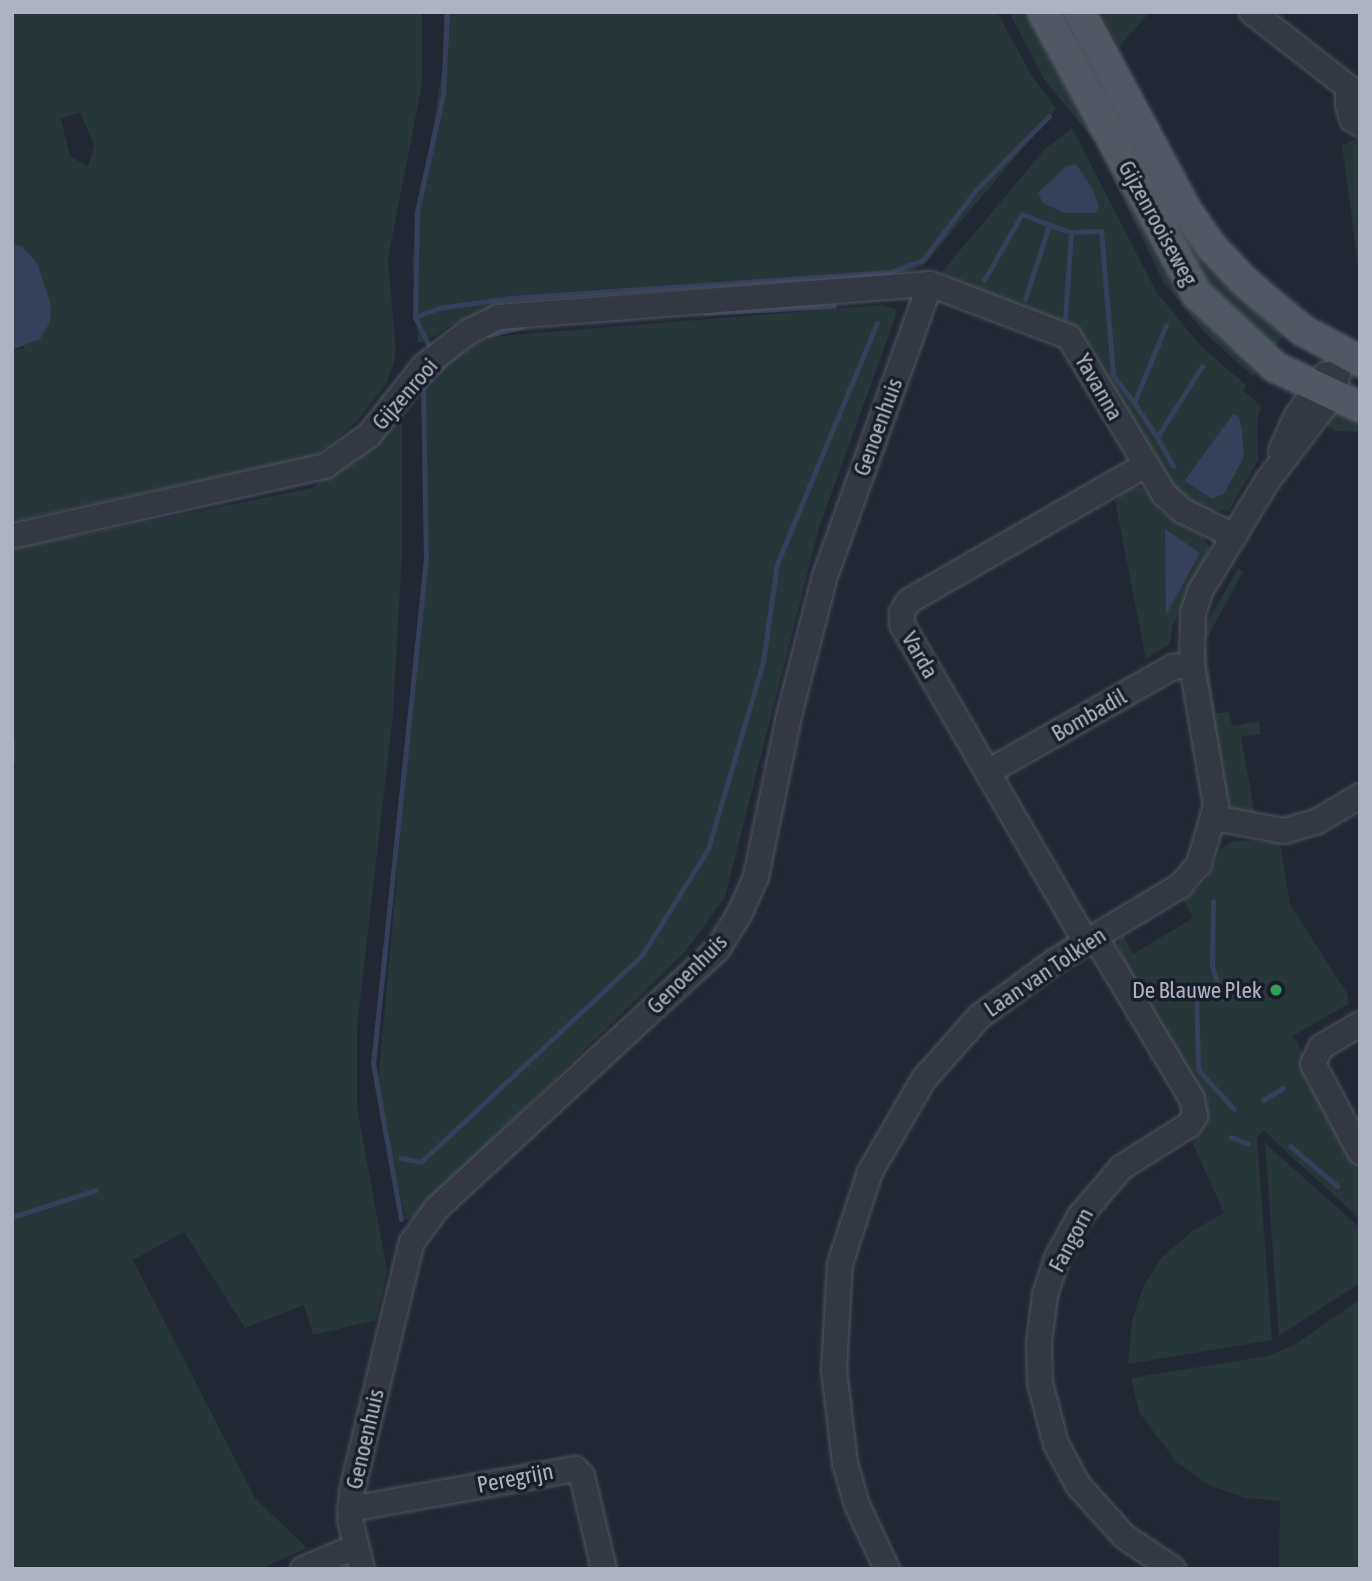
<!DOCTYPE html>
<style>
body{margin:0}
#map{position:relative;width:1372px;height:1581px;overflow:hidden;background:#212733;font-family:"Asap Condensed",sans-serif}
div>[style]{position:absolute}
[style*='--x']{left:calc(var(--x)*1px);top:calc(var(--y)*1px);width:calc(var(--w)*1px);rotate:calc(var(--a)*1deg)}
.green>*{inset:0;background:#273638}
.water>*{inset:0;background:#364059}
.stream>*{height:5px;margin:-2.5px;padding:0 2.5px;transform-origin:2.5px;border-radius:2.5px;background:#364059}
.roads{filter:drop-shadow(0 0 2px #515662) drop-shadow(0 0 2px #515662)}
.minor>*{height:24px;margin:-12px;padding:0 12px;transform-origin:12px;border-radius:12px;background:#343944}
.major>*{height:30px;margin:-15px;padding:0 15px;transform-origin:15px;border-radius:15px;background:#525764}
.dots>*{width:19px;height:19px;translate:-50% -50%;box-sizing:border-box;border:4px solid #1a1e28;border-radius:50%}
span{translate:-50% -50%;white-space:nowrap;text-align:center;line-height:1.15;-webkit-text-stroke:7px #1a1e28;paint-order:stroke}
.street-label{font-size:23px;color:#aeb3c1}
.poi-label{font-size:23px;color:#aeb3c1}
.right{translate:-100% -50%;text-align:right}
.frame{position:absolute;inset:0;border:14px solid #aeb3c1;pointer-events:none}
</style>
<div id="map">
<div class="green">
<div style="clip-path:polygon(evenodd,12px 12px,422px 12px,422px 84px,388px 259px,396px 351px,393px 366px,386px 384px,356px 422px,329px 445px,312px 456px,12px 521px,12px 350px,24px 349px,22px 246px,12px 244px,12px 12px,80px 112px,94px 145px,88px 167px,70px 156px,61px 119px,80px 112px)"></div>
<div style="clip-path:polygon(444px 12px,997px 12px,1032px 76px,1056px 109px,924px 265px,912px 271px,505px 303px,455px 323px,423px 343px,418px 342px,412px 260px,443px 64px)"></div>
<div style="clip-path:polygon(1009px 12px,1036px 12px,1259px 368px,1253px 377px,1203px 331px,1163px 282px,1095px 142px,1044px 79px)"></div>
<div style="clip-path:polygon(1050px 12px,1073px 12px,1167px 190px,1290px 327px,1272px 351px,1197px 276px)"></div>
<div style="clip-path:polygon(1101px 12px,1150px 12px,1119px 47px)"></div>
<div style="clip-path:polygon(evenodd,1072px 128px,1157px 293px,1202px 347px,1246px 385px,1243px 390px,1261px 406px,1257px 421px,1258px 460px,1229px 511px,1211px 510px,1208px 515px,1177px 498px,1087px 349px,941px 273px,1045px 149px,1072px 128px,1066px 166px,1092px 188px,1096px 213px,1064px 213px,1055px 177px,1066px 166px,1072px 128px,1233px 414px,1239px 416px,1242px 431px,1244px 457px,1212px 499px,1184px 481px,1233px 414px)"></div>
<div style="clip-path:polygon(1360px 137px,1360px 280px,1342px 145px)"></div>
<div style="clip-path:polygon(881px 305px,895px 309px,896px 315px,819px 528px,725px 897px,685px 952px,411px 1219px,405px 1219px,378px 1086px,425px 558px,421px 381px,446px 360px,481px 340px,500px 336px)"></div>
<div style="clip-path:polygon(402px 411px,402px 553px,393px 714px,357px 1027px,357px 1107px,387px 1271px,376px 1320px,313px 1335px,304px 1305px,245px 1328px,184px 1232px,133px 1260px,255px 1498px,307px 1548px,261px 1569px,12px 1569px,12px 549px,312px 488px)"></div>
<div style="clip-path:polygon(1340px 411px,1360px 414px,1360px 432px,1335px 431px,1320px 422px)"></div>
<div style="clip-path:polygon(1131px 485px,1145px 489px,1160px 511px,1203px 536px,1210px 548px,1173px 625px,1170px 644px,1146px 659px,1115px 501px)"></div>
<div style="clip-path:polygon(1238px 568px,1243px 572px,1205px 642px,1216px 713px,1229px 712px,1232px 726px,1259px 721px,1261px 734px,1241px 737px,1255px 814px,1237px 811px,1227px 801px,1200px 653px,1203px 629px)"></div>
<div style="clip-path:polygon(1233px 841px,1280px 842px,1290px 904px,1348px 995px,1348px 1004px,1293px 1036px,1305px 1056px,1305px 1079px,1360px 1168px,1360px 1219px,1264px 1131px,1257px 1137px,1272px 1340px,1128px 1364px,1132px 1320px,1143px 1287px,1161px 1258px,1192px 1231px,1224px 1213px,1193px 1144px,1203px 1126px,1117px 945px,1123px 935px,1133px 954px,1193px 918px,1183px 900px,1204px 884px,1222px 848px)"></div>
<div style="clip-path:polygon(1265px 1143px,1360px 1228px,1360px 1283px,1279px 1336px)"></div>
<div style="clip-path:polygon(1360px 1299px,1360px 1569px,1279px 1569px,1280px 1501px,1245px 1498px,1209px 1485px,1177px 1463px,1139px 1412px,1131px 1378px,1267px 1356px,1296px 1344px)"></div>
</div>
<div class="water">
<div style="clip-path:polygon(1076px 164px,1092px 188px,1099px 205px,1096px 213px,1064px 213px,1043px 203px,1038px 193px,1066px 166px)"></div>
<div style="clip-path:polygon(12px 244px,22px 246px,37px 263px,51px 305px,50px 322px,40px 339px,12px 350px)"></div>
<div style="clip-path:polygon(1233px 414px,1239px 416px,1242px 431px,1244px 457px,1224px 494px,1212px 499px,1184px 481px)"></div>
<div style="clip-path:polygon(1165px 529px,1200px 553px,1166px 615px)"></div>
</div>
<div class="stream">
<div style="--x:984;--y:280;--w:76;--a:-60.1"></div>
<div style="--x:1022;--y:214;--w:29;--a:22"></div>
<div style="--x:1025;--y:299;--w:78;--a:-72"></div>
<div style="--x:1049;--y:225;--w:23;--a:18"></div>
<div style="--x:705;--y:313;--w:129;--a:-3.1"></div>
<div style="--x:415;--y:317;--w:25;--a:-21"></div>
<div style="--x:438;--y:308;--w:73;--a:-7.9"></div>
<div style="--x:510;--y:298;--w:381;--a:-3.9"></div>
<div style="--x:890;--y:272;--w:35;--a:-20"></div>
<div style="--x:923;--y:260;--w:88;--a:-52.9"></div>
<div style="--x:976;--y:190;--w:104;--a:-45.4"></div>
<div style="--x:1065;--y:318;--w:86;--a:-86"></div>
<div style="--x:1071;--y:232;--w:30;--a:-2"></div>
<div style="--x:1101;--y:231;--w:144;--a:85.2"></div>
<div style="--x:1113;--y:375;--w:35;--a:53"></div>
<div style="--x:489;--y:335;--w:33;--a:-14"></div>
<div style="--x:431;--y:350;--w:37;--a:-116"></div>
<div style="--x:415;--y:317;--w:105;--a:-88.9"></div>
<div style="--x:417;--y:212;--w:121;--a:-77.6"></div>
<div style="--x:443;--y:94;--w:82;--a:-87.2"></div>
<div style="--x:1157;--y:437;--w:41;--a:-124.1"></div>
<div style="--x:1134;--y:403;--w:84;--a:-67.7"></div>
<div style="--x:1173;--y:466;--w:33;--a:-119"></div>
<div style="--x:1157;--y:437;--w:84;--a:-57.6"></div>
<div style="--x:12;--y:739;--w:22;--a:90"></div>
<div style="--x:1213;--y:901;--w:65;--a:90.9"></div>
<div style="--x:1212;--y:966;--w:34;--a:73"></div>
<div style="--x:1196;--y:987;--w:83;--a:88.6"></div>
<div style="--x:1198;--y:1070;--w:53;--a:47.3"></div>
<div style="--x:1263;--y:1100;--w:23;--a:-31"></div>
<div style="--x:1231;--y:1137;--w:18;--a:22"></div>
<div style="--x:1290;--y:1146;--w:62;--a:40.4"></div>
<div style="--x:401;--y:1158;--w:20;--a:11"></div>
<div style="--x:421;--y:1162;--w:303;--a:-43.1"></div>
<div style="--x:642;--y:955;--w:125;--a:-58.1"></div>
<div style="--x:708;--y:849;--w:195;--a:-73.6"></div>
<div style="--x:763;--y:662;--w:99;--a:-81.9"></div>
<div style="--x:777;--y:564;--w:261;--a:-67.5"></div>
<div style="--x:12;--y:1217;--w:88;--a:-17.8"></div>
<div style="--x:401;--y:1219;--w:158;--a:-100.2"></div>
<div style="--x:373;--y:1064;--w:508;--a:-84.01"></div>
<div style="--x:426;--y:559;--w:171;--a:-91"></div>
<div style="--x:423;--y:388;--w:28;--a:-46"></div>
</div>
<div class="roads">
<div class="minor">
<div style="--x:1252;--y:12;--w:122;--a:38"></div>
<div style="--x:1348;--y:87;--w:18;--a:90"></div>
<div style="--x:1348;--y:105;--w:15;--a:74"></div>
<div style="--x:1352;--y:119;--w:9;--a:32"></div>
<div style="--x:1281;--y:451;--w:37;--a:-66"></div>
<div style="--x:1296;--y:417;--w:52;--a:-55.1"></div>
<div style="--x:12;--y:536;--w:321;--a:-12.6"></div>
<div style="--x:325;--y:466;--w:54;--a:-35.2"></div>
<div style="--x:369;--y:435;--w:88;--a:-51.4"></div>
<div style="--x:424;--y:366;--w:56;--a:-37.7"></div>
<div style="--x:468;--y:332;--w:34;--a:-26"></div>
<div style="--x:499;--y:317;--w:432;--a:-4.4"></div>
<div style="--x:930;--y:284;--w:149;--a:20.9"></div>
<div style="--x:1069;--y:337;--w:184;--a:58.8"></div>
<div style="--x:1164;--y:494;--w:25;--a:42"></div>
<div style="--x:1183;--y:511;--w:57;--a:26.1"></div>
<div style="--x:988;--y:772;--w:213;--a:-29.6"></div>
<div style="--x:1173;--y:667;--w:19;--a:-6"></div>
<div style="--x:1215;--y:818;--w:70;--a:10.7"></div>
<div style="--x:1284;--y:831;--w:33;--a:-16"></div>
<div style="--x:1316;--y:822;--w:51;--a:-30.6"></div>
<div style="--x:1095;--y:937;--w:189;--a:59.1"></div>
<div style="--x:1192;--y:1099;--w:17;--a:80"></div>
<div style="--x:1195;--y:1116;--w:11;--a:124"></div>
<div style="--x:1189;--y:1125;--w:79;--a:147.9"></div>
<div style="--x:1122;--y:1167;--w:65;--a:130.6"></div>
<div style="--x:1080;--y:1216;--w:48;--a:118.7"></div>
<div style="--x:1057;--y:1258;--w:40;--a:108"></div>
<div style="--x:1045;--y:1296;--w:47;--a:97.3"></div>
<div style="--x:1039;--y:1343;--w:40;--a:88.6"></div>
<div style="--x:1040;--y:1383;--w:63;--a:75.3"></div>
<div style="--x:1056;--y:1444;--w:47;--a:61.8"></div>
<div style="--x:1078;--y:1485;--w:70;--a:47.9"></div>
<div style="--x:1125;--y:1537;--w:58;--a:33.7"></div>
<div style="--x:1086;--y:942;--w:367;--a:-120.1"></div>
<div style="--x:902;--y:625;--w:13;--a:-90"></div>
<div style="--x:902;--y:612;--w:13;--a:-58"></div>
<div style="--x:909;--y:601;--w:271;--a:-29.9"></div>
<div style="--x:1360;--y:1024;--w:45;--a:149.5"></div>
<div style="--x:1321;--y:1047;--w:19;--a:115"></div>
<div style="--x:1313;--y:1064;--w:100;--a:61.9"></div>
<div style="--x:350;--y:1509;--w:229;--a:-10.1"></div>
<div style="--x:575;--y:1469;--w:10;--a:45"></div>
<div style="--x:582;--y:1476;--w:96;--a:76.7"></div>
<div style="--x:303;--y:1569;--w:56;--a:-22.9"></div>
<div style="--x:362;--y:1569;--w:50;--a:-103.8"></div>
<div style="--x:350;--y:1520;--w:29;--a:-86"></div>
<div style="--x:352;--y:1491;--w:256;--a:-76.5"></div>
<div style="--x:412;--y:1242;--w:42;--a:-53.7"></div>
<div style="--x:437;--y:1208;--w:381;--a:-42.7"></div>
<div style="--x:717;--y:950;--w:39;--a:-58"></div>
<div style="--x:738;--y:917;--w:44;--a:-65.8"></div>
<div style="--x:756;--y:877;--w:168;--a:-78.4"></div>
<div style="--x:790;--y:712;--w:140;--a:-75.6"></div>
<div style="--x:825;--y:576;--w:310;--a:-70.2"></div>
<div style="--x:887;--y:1569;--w:71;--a:-115.1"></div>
<div style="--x:857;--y:1505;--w:44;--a:-105.9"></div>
<div style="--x:845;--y:1463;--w:94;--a:-96.7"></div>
<div style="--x:834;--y:1370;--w:106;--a:-86.8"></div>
<div style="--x:840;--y:1264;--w:97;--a:-71.9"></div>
<div style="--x:870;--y:1172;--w:108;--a:-59.9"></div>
<div style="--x:924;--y:1079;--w:83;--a:-48.4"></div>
<div style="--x:979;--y:1017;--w:94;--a:-36.4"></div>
<div style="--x:1055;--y:961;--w:146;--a:-31"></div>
<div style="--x:1180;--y:886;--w:29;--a:-49"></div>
<div style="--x:1199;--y:864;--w:60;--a:-73.7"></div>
<div style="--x:1216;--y:806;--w:143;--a:-99.7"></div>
<div style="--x:1192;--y:665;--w:51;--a:-88.9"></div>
<div style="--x:1193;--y:614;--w:25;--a:-72"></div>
<div style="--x:1201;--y:590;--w:129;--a:-58.7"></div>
<div style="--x:1268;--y:480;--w:106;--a:-52.7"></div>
<div style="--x:1332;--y:396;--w:43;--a:-75.3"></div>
</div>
<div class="major">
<div style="--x:1043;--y:12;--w:321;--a:61.4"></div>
<div style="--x:1197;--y:294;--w:107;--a:43.1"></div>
<div style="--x:1275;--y:367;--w:94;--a:25.2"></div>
<div style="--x:1080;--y:12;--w:228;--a:61.8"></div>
<div style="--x:1188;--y:213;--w:42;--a:54.8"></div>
<div style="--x:1212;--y:247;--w:48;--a:46.7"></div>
<div style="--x:1245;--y:282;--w:75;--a:40.1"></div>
<div style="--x:1302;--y:330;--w:66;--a:28.1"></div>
</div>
</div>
<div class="dots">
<div style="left:1276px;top:990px;background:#2e9e5b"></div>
</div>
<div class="street-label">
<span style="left:1158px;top:223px;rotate:61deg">Gijzenrooiseweg</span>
<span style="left:1099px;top:387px;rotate:60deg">Yavanna</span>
<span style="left:405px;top:394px;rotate:-49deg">Gijzenrooi</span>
<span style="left:878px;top:427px;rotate:-70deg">Genoenhuis</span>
<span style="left:920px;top:655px;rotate:60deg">Varda</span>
<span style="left:1089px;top:715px;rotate:-30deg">Bombadil</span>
<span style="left:1045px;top:972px;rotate:-34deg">Laan van Tolkien</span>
<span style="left:687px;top:974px;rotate:-45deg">Genoenhuis</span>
<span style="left:1071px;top:1240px;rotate:-62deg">Fangorn</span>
<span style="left:365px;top:1439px;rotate:-77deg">Genoenhuis</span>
<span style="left:515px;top:1478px;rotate:-11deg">Peregrijn</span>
</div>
<div class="poi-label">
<span class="right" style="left:1262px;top:990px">De Blauwe Plek</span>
</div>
<div class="frame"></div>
</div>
